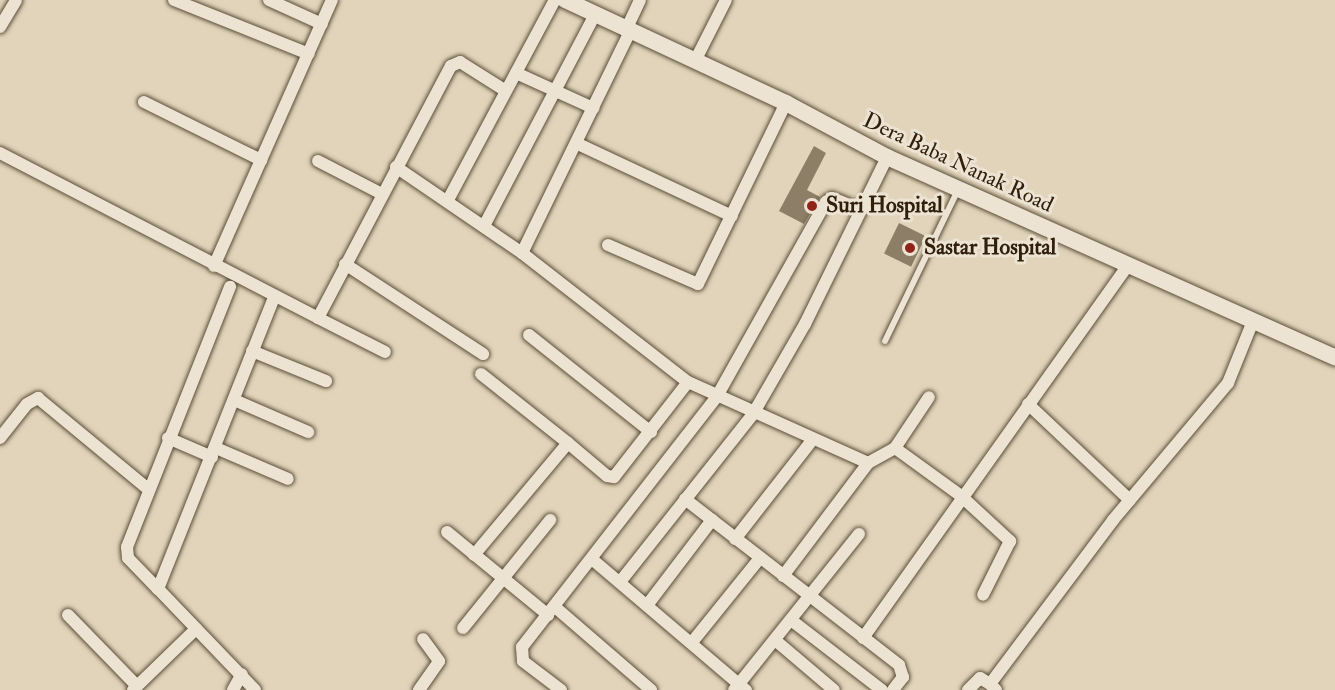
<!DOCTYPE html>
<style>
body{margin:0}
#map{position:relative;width:1335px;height:690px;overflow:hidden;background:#e1d4bb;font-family:"IM FELL Double Pica",serif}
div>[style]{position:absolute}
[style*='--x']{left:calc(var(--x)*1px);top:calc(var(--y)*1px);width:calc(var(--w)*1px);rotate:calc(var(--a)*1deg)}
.building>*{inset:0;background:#8c7e67;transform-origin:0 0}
.roads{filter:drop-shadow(0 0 2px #5c4d37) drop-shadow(0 0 2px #5c4d37)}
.service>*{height:6px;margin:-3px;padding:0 3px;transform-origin:3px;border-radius:3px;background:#ece3d3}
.minor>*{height:12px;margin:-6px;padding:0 6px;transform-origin:6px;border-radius:6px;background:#ece3d3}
.secondary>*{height:16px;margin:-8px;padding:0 8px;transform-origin:8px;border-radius:8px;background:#ece3d3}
.dots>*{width:16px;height:16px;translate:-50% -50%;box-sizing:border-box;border:3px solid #ece3d3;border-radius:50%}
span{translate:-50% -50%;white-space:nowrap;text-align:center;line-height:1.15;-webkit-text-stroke:6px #ece3d3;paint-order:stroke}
.street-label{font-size:22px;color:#30200b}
.poi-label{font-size:22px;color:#30200b;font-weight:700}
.left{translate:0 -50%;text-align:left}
</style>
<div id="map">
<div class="building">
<div style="clip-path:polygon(814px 146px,826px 153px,807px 190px,820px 197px,804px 224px,779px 211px)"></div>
<div style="left:899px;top:223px;width:30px;height:34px;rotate:26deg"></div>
</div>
<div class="roads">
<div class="service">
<div style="--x:885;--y:341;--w:168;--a:-64.2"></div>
</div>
<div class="minor">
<div style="--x:174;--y:0;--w:145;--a:21.8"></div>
<div style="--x:269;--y:0;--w:58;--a:24.4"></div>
<div style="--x:0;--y:27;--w:31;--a:-59"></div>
<div style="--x:626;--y:30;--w:33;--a:-65"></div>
<div style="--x:695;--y:61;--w:68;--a:-63.1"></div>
<div style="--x:516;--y:73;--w:85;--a:24.4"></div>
<div style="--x:144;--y:102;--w:131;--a:26.4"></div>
<div style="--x:576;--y:143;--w:172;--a:25.1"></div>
<div style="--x:0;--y:153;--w:358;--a:27.4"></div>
<div style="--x:318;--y:318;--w:285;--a:-62.2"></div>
<div style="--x:451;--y:66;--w:10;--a:-24"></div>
<div style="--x:460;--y:62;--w:54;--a:32.2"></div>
<div style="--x:318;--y:161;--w:72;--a:27.3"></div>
<div style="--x:396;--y:167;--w:153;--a:34.3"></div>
<div style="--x:522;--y:253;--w:210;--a:37.9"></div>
<div style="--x:688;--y:382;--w:197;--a:24.2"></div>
<div style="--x:448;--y:200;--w:227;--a:-61.9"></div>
<div style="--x:484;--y:226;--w:238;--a:-62.3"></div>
<div style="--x:608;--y:245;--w:98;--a:23.4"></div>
<div style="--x:698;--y:284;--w:201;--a:-64.1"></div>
<div style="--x:522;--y:253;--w:246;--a:-64"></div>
<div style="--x:345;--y:264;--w:165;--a:33.1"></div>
<div style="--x:214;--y:266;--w:291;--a:-66.1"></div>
<div style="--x:318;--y:318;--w:75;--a:26.9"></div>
<div style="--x:529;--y:335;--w:156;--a:38.5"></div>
<div style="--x:252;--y:351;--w:80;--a:22.1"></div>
<div style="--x:481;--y:374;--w:111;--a:38.4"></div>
<div style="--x:234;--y:400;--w:81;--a:23.4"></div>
<div style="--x:1028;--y:404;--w:140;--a:43.3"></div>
<div style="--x:0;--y:438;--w:43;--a:-51.5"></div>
<div style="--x:27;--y:404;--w:13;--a:-29"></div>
<div style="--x:38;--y:398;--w:143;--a:39.6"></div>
<div style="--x:168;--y:438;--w:48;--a:23.4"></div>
<div style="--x:216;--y:448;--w:78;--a:23.3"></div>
<div style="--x:895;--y:448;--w:82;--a:36"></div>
<div style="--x:961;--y:496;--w:67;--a:42.6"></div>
<div style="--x:1010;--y:541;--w:60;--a:116.6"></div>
<div style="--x:685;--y:499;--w:271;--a:37.8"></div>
<div style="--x:899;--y:665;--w:13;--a:72"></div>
<div style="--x:903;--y:677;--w:16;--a:128"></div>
<div style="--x:447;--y:532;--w:131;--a:39.4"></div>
<div style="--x:735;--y:539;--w:127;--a:-52"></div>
<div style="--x:474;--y:555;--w:146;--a:-50"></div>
<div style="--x:568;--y:443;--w:51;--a:40.2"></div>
<div style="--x:607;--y:476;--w:7;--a:8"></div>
<div style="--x:614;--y:477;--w:120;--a:-52.1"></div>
<div style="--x:593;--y:560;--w:201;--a:40.4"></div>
<div style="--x:783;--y:576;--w:141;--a:-53"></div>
<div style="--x:868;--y:463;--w:31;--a:-29"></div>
<div style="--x:895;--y:448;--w:61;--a:-56.3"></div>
<div style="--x:620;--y:582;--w:214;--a:-51.6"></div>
<div style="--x:753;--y:414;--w:104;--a:-60"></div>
<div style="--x:805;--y:324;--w:186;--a:-63.8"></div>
<div style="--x:158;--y:589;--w:43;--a:-134.1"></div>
<div style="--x:128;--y:558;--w:11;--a:-95"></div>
<div style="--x:127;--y:547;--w:280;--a:-68.4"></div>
<div style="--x:648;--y:604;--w:106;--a:-52.7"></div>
<div style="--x:555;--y:607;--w:127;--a:40.8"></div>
<div style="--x:68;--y:615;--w:99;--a:45.8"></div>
<div style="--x:791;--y:620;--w:115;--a:37.6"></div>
<div style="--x:463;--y:628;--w:139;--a:-51.1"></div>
<div style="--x:863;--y:638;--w:458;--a:-54.6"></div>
<div style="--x:775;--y:640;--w:77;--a:40.3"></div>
<div style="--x:693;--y:641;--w:107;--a:-51.1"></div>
<div style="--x:133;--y:690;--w:88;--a:-44.1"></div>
<div style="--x:233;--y:690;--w:18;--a:-61"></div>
<div style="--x:255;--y:690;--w:140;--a:-133.8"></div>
<div style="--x:158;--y:589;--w:314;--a:-68.3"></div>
<div style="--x:419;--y:690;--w:35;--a:-55"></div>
<div style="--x:439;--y:661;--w:27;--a:-126"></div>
<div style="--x:561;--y:690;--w:48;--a:-142.7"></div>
<div style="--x:523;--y:661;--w:14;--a:-94"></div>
<div style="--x:522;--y:647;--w:316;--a:-52.1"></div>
<div style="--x:716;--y:398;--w:225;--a:-60.7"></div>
<div style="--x:826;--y:202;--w:7;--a:-34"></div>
<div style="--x:832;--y:198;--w:31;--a:22"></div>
<div style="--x:734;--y:690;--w:200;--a:-51.3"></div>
<div style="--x:968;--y:690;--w:17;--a:-45"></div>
<div style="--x:980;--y:678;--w:12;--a:31"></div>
<div style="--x:996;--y:690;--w:8;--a:-135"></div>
<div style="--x:990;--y:684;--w:205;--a:-53.1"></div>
<div style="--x:1113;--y:520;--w:179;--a:-50"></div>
<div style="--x:1228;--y:383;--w:67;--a:-68"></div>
</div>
<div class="secondary">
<div style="--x:565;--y:0;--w:244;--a:25"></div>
<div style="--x:786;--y:103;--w:115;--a:28.1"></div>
<div style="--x:887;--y:157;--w:491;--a:24.1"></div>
</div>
</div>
<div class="dots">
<div style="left:812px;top:206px;background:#8f2418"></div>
<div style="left:910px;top:248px;background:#8f2418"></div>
</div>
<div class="street-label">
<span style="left:958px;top:163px;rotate:25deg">Dera Baba Nanak Road</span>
</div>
<div class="poi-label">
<span class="left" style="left:826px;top:206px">Suri Hospital</span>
<span class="left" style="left:924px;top:248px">Sastar Hospital</span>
</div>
</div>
